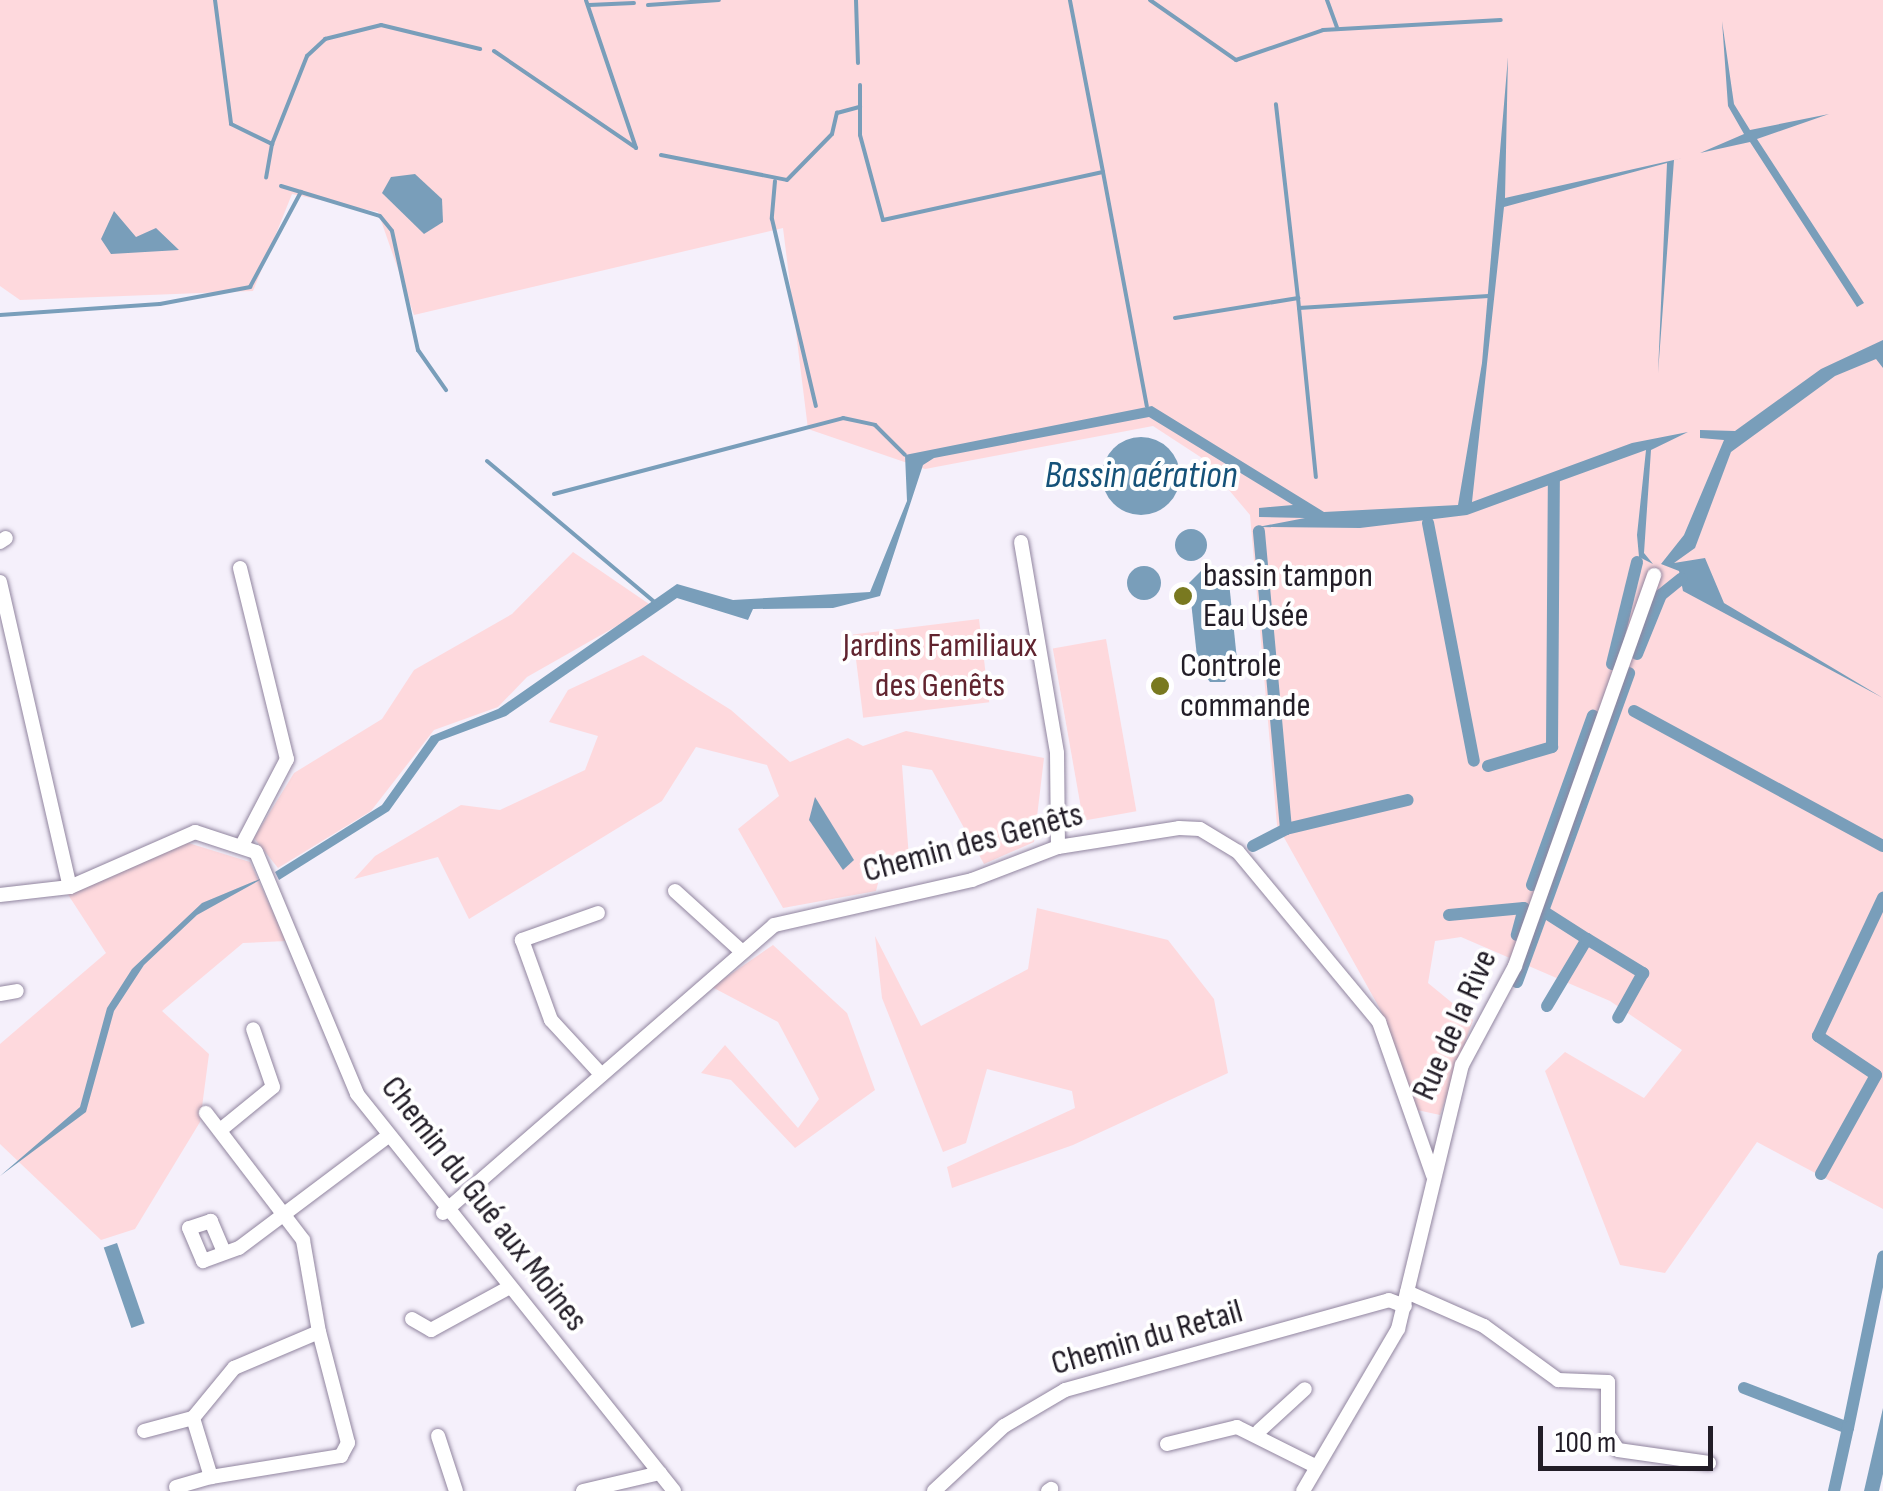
<!DOCTYPE html>
<meta charset="utf-8">
<style>
body{margin:0}
#map{position:relative;width:1883px;height:1491px;overflow:hidden;background:#f5f0fb;font-family:"Sofia Sans Condensed",sans-serif}
div>[style]{position:absolute}
[style*='--x']{left:calc(var(--x)*1px);top:calc(var(--y)*1px);width:calc(var(--w)*1px);rotate:calc(var(--a)*1deg)}
.green>*{inset:0;background:#fed9dd;transform-origin:0 0}
.water>*{inset:0;background:#799eba;transform-origin:0 0}
.round{border-radius:50%}
.stream>*{height:4px;margin:-2px;padding:0 2px;transform-origin:2px;border-radius:2px;background:#799eba}
.canal>*{height:12px;margin:-6px;padding:0 6px;transform-origin:6px;border-radius:6px;background:#799eba}
.roads{filter:drop-shadow(0 0 2px #91859f) drop-shadow(0 0 2px #91859f)}
.street>*{height:14px;margin:-7px;padding:0 7px;transform-origin:7px;border-radius:7px;background:#fff}
.dots>*{width:28px;height:28px;translate:-50% -50%;box-sizing:border-box;border:5px solid #fff;border-radius:50%}
span{translate:-50% -50%;white-space:nowrap;text-align:center;line-height:1.15;-webkit-text-stroke:8px #fff;paint-order:stroke}
.poi-label{font-size:35px;color:#221d27}
.left{translate:0 -50%;text-align:left}
.park-label{font-size:35px;color:#61242f}
.street-label{font-size:35px;color:#221d27}
.water-label{font-size:38px;color:#155279;font-style:italic}
.scale{position:absolute;left:1538px;top:1426px;width:175px;height:45px;box-sizing:border-box;border:5px solid #221d27;border-top:0;padding-left:12px;font-size:30px;line-height:35px;white-space:nowrap;color:#221d27;-webkit-text-stroke:8px #fff;paint-order:stroke}
</style>
<div id="map">
<div class="green">
<div style="clip-path:polygon(0 0,1883px 0,1883px 1209px,1757px 1142px,1665px 1273px,1620px 1265px,1545px 1071px,1565px 1052px,1644px 1098px,1682px 1050px,1610px 1001px,1461px 937px,1435px 941px,1428px 983px,1473px 1020px,1440px 1115px,1417px 1110px,1380px 1009px,1277px 825px,1250px 515px,1202px 458px,1153px 426px,925px 469px,808px 429px,783px 228px,414px 315px,378px 212px,292px 194px,253px 291px,20px 300px,0 286px)"></div>
<div style="clip-path:polygon(573px 552px,652px 606px,527px 677px,498px 707px,434px 730px,371px 811px,278px 868px,254px 838px,294px 773px,382px 719px,414px 670px,512px 614px)"></div>
<div style="left:979px;top:619px;width:84px;height:127px;rotate:83deg"></div>
<div style="left:1106px;top:639px;width:175px;height:54px;rotate:80deg"></div>
<div style="clip-path:polygon(643px 655px,731px 710px,790px 762px,848px 738px,863px 746px,906px 731px,1044px 758px,1034px 842px,984px 864px,932px 770px,902px 765px,909px 858px,885px 856px,876px 891px,783px 908px,738px 829px,779px 796px,767px 765px,696px 747px,662px 801px,469px 919px,438px 857px,354px 879px,375px 856px,461px 805px,500px 810px,585px 770px,598px 736px,549px 722px,568px 690px)"></div>
<div style="clip-path:polygon(182px 841px,250px 862px,286px 941px,243px 943px,162px 1011px,209px 1054px,200px 1122px,135px 1229px,101px 1240px,0 1144px,0 1044px,106px 953px,67px 893px)"></div>
<div style="clip-path:polygon(1037px 908px,1168px 940px,1214px 999px,1228px 1073px,1073px 1145px,952px 1188px,947px 1167px,1075px 1108px,1072px 1091px,987px 1069px,966px 1143px,943px 1152px,882px 998px,875px 936px,921px 1026px,1028px 969px)"></div>
<div style="clip-path:polygon(773px 945px,847px 1013px,875px 1090px,795px 1148px,731px 1080px,701px 1073px,725px 1045px,798px 1128px,819px 1099px,778px 1022px,712px 987px)"></div>
</div>
<div class="water">
<div style="clip-path:polygon(1722px 21px,1734px 104px,1750px 130px,1829px 114px,1757px 139px,1864px 303px,1857px 307px,1750px 142px,1700px 153px,1744px 134px,1728px 106px)"></div>
<div style="clip-path:polygon(1508px 57px,1505px 198px,1687px 157px,1674px 160px,1658px 373px,1667px 163px,1504px 207px,1472px 502px,1632px 443px,1688px 432px,1651px 450px,1644px 553px,1653px 564px,1639px 557px,1637px 535px,1646px 450px,1467px 515px,1360px 528px,1258px 527px,1305px 518px,1259px 517px,1259px 508px,1293px 505px,1149px 417px,934px 458px,923px 465px,880px 596px,833px 608px,753px 609px,748px 620px,677px 598px,506px 716px,439px 741px,389px 811px,279px 880px,275px 872px,382px 805px,431px 736px,498px 709px,677px 584px,733px 600px,870px 592px,907px 501px,905px 455px,1152px 406px,1324px 512px,1458px 505px,1482px 363px)"></div>
<div style="clip-path:polygon(415px 174px,442px 199px,443px 222px,424px 234px,382px 193px,391px 177px)"></div>
<div style="clip-path:polygon(114px 211px,136px 237px,156px 228px,179px 250px,111px 254px,101px 239px)"></div>
<div style="clip-path:polygon(1883px 340px,1883px 368px,1876px 359px,1835px 376px,1731px 452px,1695px 548px,1674px 563px,1705px 558px,1724px 603px,1883px 698px,1683px 591px,1679px 571px,1661px 564px,1684px 535px,1724px 440px,1700px 438px,1700px 430px,1735px 431px,1821px 369px)"></div>
<div class="round" style="left:1102px;top:437px;width:78px;height:78px"></div>
<div class="round" style="left:1175px;top:529px;width:32px;height:32px"></div>
<div class="round" style="left:1127px;top:566px;width:34px;height:34px"></div>
<div style="clip-path:polygon(1205px 567px,1229px 582px,1237px 660px,1225px 682px,1210px 682px,1198px 666px,1189px 583px)"></div>
<div style="clip-path:polygon(815px 797px,854px 860px,843px 870px,809px 820px)"></div>
<div style="clip-path:polygon(267px 876px,197px 915px,144px 965px,114px 1011px,86px 1112px,0 1176px,80px 1107px,107px 1008px,132px 969px,202px 903px)"></div>
<div style="left:117px;top:1243px;width:85px;height:14px;rotate:71deg"></div>
<div style="clip-path:polygon(1883px 1408px,1883px 1474px,1879px 1491px,1864px 1491px)"></div>
</div>
<div class="stream">
<div style="--x:215;--y:0;--w:125;--a:82.6"></div>
<div style="--x:231;--y:124;--w:46;--a:26"></div>
<div style="--x:272;--y:144;--w:34;--a:100"></div>
<div style="--x:856;--y:0;--w:63;--a:88.2"></div>
<div style="--x:1150;--y:0;--w:105;--a:34.9"></div>
<div style="--x:1236;--y:60;--w:92;--a:-19"></div>
<div style="--x:1323;--y:30;--w:178;--a:-3.2"></div>
<div style="--x:1327;--y:0;--w:30;--a:70"></div>
<div style="--x:589;--y:5;--w:45;--a:-2.5"></div>
<div style="--x:648;--y:5;--w:71;--a:-4"></div>
<div style="--x:494;--y:51;--w:172;--a:34.3"></div>
<div style="--x:636;--y:148;--w:156;--a:-108.7"></div>
<div style="--x:860;--y:85;--w:50;--a:90"></div>
<div style="--x:860;--y:135;--w:88;--a:74.9"></div>
<div style="--x:883;--y:220;--w:225;--a:-12.3"></div>
<div style="--x:1103;--y:172;--w:175;--a:-100.9"></div>
<div style="--x:272;--y:144;--w:95;--a:-68.3"></div>
<div style="--x:307;--y:56;--w:25;--a:-43"></div>
<div style="--x:325;--y:39;--w:58;--a:-14"></div>
<div style="--x:381;--y:25;--w:102;--a:13.6"></div>
<div style="--x:661;--y:155;--w:128;--a:11.2"></div>
<div style="--x:787;--y:180;--w:64;--a:-45.6"></div>
<div style="--x:832;--y:134;--w:22;--a:-77"></div>
<div style="--x:837;--y:113;--w:24;--a:-15"></div>
<div style="--x:1103;--y:172;--w:238;--a:79.4"></div>
<div style="--x:775;--y:181;--w:38;--a:95"></div>
<div style="--x:772;--y:219;--w:192;--a:76.8"></div>
<div style="--x:281;--y:186;--w:103;--a:16.9"></div>
<div style="--x:380;--y:216;--w:19;--a:51"></div>
<div style="--x:392;--y:231;--w:122;--a:77.7"></div>
<div style="--x:418;--y:350;--w:49;--a:55"></div>
<div style="--x:1298;--y:298;--w:180;--a:84.3"></div>
<div style="--x:1299;--y:308;--w:190;--a:-3.6"></div>
<div style="--x:0;--y:315;--w:160;--a:-3.9"></div>
<div style="--x:160;--y:304;--w:92;--a:-10.7"></div>
<div style="--x:250;--y:287;--w:108;--a:-61.8"></div>
<div style="--x:1175;--y:318;--w:125;--a:-9.2"></div>
<div style="--x:1298;--y:298;--w:195;--a:-96.5"></div>
<div style="--x:487;--y:461;--w:224;--a:40.1"></div>
<div style="--x:554;--y:494;--w:299;--a:-14.7"></div>
<div style="--x:843;--y:418;--w:33;--a:12"></div>
<div style="--x:875;--y:425;--w:42;--a:45"></div>
</div>
<div class="canal">
<div style="--x:1428;--y:523;--w:242;--a:79.1"></div>
<div style="--x:1637;--y:654;--w:64;--a:-67.9"></div>
<div style="--x:1661;--y:595;--w:26;--a:-39"></div>
<div style="--x:1612;--y:664;--w:105;--a:-76.2"></div>
<div style="--x:1634;--y:711;--w:283;--a:28.5"></div>
<div style="--x:1488;--y:766;--w:67;--a:-16.5"></div>
<div style="--x:1552;--y:747;--w:266;--a:-89.6"></div>
<div style="--x:1286;--y:829;--w:125;--a:-13.4"></div>
<div style="--x:1253;--y:846;--w:37;--a:-27"></div>
<div style="--x:1286;--y:829;--w:299;--a:-95.2"></div>
<div style="--x:1532;--y:885;--w:180;--a:-70.2"></div>
<div style="--x:1543;--y:911;--w:253;--a:-70.1"></div>
<div style="--x:1449;--y:915;--w:75;--a:-5.3"></div>
<div style="--x:1524;--y:908;--w:28;--a:105"></div>
<div style="--x:1517;--y:982;--w:76;--a:-69.9"></div>
<div style="--x:1543;--y:911;--w:52;--a:32.5"></div>
<div style="--x:1547;--y:1006;--w:78;--a:-59.2"></div>
<div style="--x:1587;--y:939;--w:66;--a:31.3"></div>
<div style="--x:1643;--y:973;--w:51;--a:119.1"></div>
<div style="--x:1821;--y:1174;--w:113;--a:-60.9"></div>
<div style="--x:1876;--y:1075;--w:70;--a:-146.1"></div>
<div style="--x:1818;--y:1036;--w:153;--a:-64.8"></div>
<div style="--x:1744;--y:1388;--w:111;--a:21"></div>
<div style="--x:1848;--y:1428;--w:175;--a:-78.4"></div>
<div style="--x:1834;--y:1491;--w:65;--a:-77.5"></div>
</div>
<div class="roads">
<div class="street">
<div style="--x:0;--y:542;--w:7;--a:-34"></div>
<div style="--x:1021;--y:542;--w:214;--a:80.3"></div>
<div style="--x:1057;--y:753;--w:94;--a:89.4"></div>
<div style="--x:240;--y:568;--w:197;--a:76.2"></div>
<div style="--x:287;--y:759;--w:95;--a:117.6"></div>
<div style="--x:0;--y:582;--w:313;--a:77.1"></div>
<div style="--x:675;--y:891;--w:86;--a:42.2"></div>
<div style="--x:0;--y:895;--w:70;--a:-6.5"></div>
<div style="--x:70;--y:887;--w:137;--a:-23.7"></div>
<div style="--x:195;--y:832;--w:64;--a:18.2"></div>
<div style="--x:256;--y:852;--w:262;--a:67.3"></div>
<div style="--x:357;--y:1094;--w:508;--a:51.39"></div>
<div style="--x:598;--y:913;--w:81;--a:160.4"></div>
<div style="--x:522;--y:940;--w:85;--a:70.1"></div>
<div style="--x:551;--y:1020;--w:71;--a:47.3"></div>
<div style="--x:0;--y:994;--w:17;--a:-10"></div>
<div style="--x:224;--y:1127;--w:63;--a:-39.2"></div>
<div style="--x:273;--y:1087;--w:61;--a:-109"></div>
<div style="--x:443;--y:1213;--w:439;--a:-41"></div>
<div style="--x:774;--y:925;--w:203;--a:-12.8"></div>
<div style="--x:972;--y:880;--w:92;--a:-21"></div>
<div style="--x:1058;--y:847;--w:122;--a:-8.9"></div>
<div style="--x:1179;--y:828;--w:21;--a:3"></div>
<div style="--x:1200;--y:829;--w:44;--a:31.2"></div>
<div style="--x:1238;--y:852;--w:221;--a:50.3"></div>
<div style="--x:1379;--y:1022;--w:162;--a:70.6"></div>
<div style="--x:224;--y:1252;--w:34;--a:-113"></div>
<div style="--x:211;--y:1221;--w:23;--a:162"></div>
<div style="--x:189;--y:1228;--w:36;--a:67"></div>
<div style="--x:203;--y:1261;--w:38;--a:-20"></div>
<div style="--x:239;--y:1248;--w:185;--a:-36.9"></div>
<div style="--x:1407;--y:1292;--w:84;--a:23.8"></div>
<div style="--x:1484;--y:1326;--w:92;--a:36.1"></div>
<div style="--x:1558;--y:1380;--w:50;--a:2.3"></div>
<div style="--x:1608;--y:1382;--w:53;--a:90"></div>
<div style="--x:1608;--y:1435;--w:18;--a:56"></div>
<div style="--x:1618;--y:1450;--w:92;--a:8.1"></div>
<div style="--x:412;--y:1319;--w:22;--a:30"></div>
<div style="--x:431;--y:1330;--w:88;--a:-28.6"></div>
<div style="--x:193;--y:1418;--w:62;--a:73"></div>
<div style="--x:211;--y:1477;--w:132;--a:-9.2"></div>
<div style="--x:341;--y:1456;--w:15;--a:-62"></div>
<div style="--x:348;--y:1443;--w:115;--a:-104.6"></div>
<div style="--x:144;--y:1431;--w:51;--a:-14.9"></div>
<div style="--x:193;--y:1418;--w:65;--a:-50.6"></div>
<div style="--x:234;--y:1368;--w:92;--a:-23"></div>
<div style="--x:319;--y:1332;--w:93;--a:-99.9"></div>
<div style="--x:303;--y:1240;--w:160;--a:-127.4"></div>
<div style="--x:1259;--y:1431;--w:62;--a:-42.4"></div>
<div style="--x:438;--y:1436;--w:58;--a:71.9"></div>
<div style="--x:1167;--y:1444;--w:72;--a:-13.7"></div>
<div style="--x:1237;--y:1427;--w:89;--a:26.6"></div>
<div style="--x:176;--y:1487;--w:36;--a:-16"></div>
<div style="--x:583;--y:1491;--w:79;--a:-13.2"></div>
<div style="--x:934;--y:1491;--w:96;--a:-42.9"></div>
<div style="--x:1004;--y:1426;--w:71;--a:-30.5"></div>
<div style="--x:1065;--y:1390;--w:336;--a:-15.5"></div>
<div style="--x:1389;--y:1300;--w:17;--a:21"></div>
<div style="--x:1048;--y:1491;--w:4;--a:-34"></div>
<div style="--x:1303;--y:1491;--w:188;--a:-59.6"></div>
<div style="--x:1398;--y:1329;--w:272;--a:-76.4"></div>
<div style="--x:1462;--y:1065;--w:112;--a:-61.8"></div>
<div style="--x:1515;--y:966;--w:415;--a:-70.4"></div>
</div>
</div>
<div class="dots">
<div style="left:1183px;top:596px;background:#797920"></div>
<div style="left:1160px;top:686px;background:#797920"></div>
</div>
<div class="poi-label">
<span class="left" style="left:1203px;top:596px">bassin tampon<br>Eau Usée</span>
<span class="left" style="left:1180px;top:686px">Controle<br>commande</span>
</div>
<div class="park-label">
<span style="left:940px;top:666px">Jardins Familiaux<br>des Genêts</span>
</div>
<div class="street-label">
<span style="left:973px;top:843px;rotate:-15deg">Chemin des Genêts</span>
<span style="left:1455px;top:1025px;rotate:-66deg">Rue de la Rive</span>
<span style="left:484px;top:1204px;rotate:52deg">Chemin du Gué aux Moines</span>
<span style="left:1147px;top:1338px;rotate:-16deg">Chemin du Retail</span>
</div>
<div class="water-label">
<span style="left:1141px;top:476px">Bassin aération</span>
</div>
<div class="scale">100 m</div>
</div>
